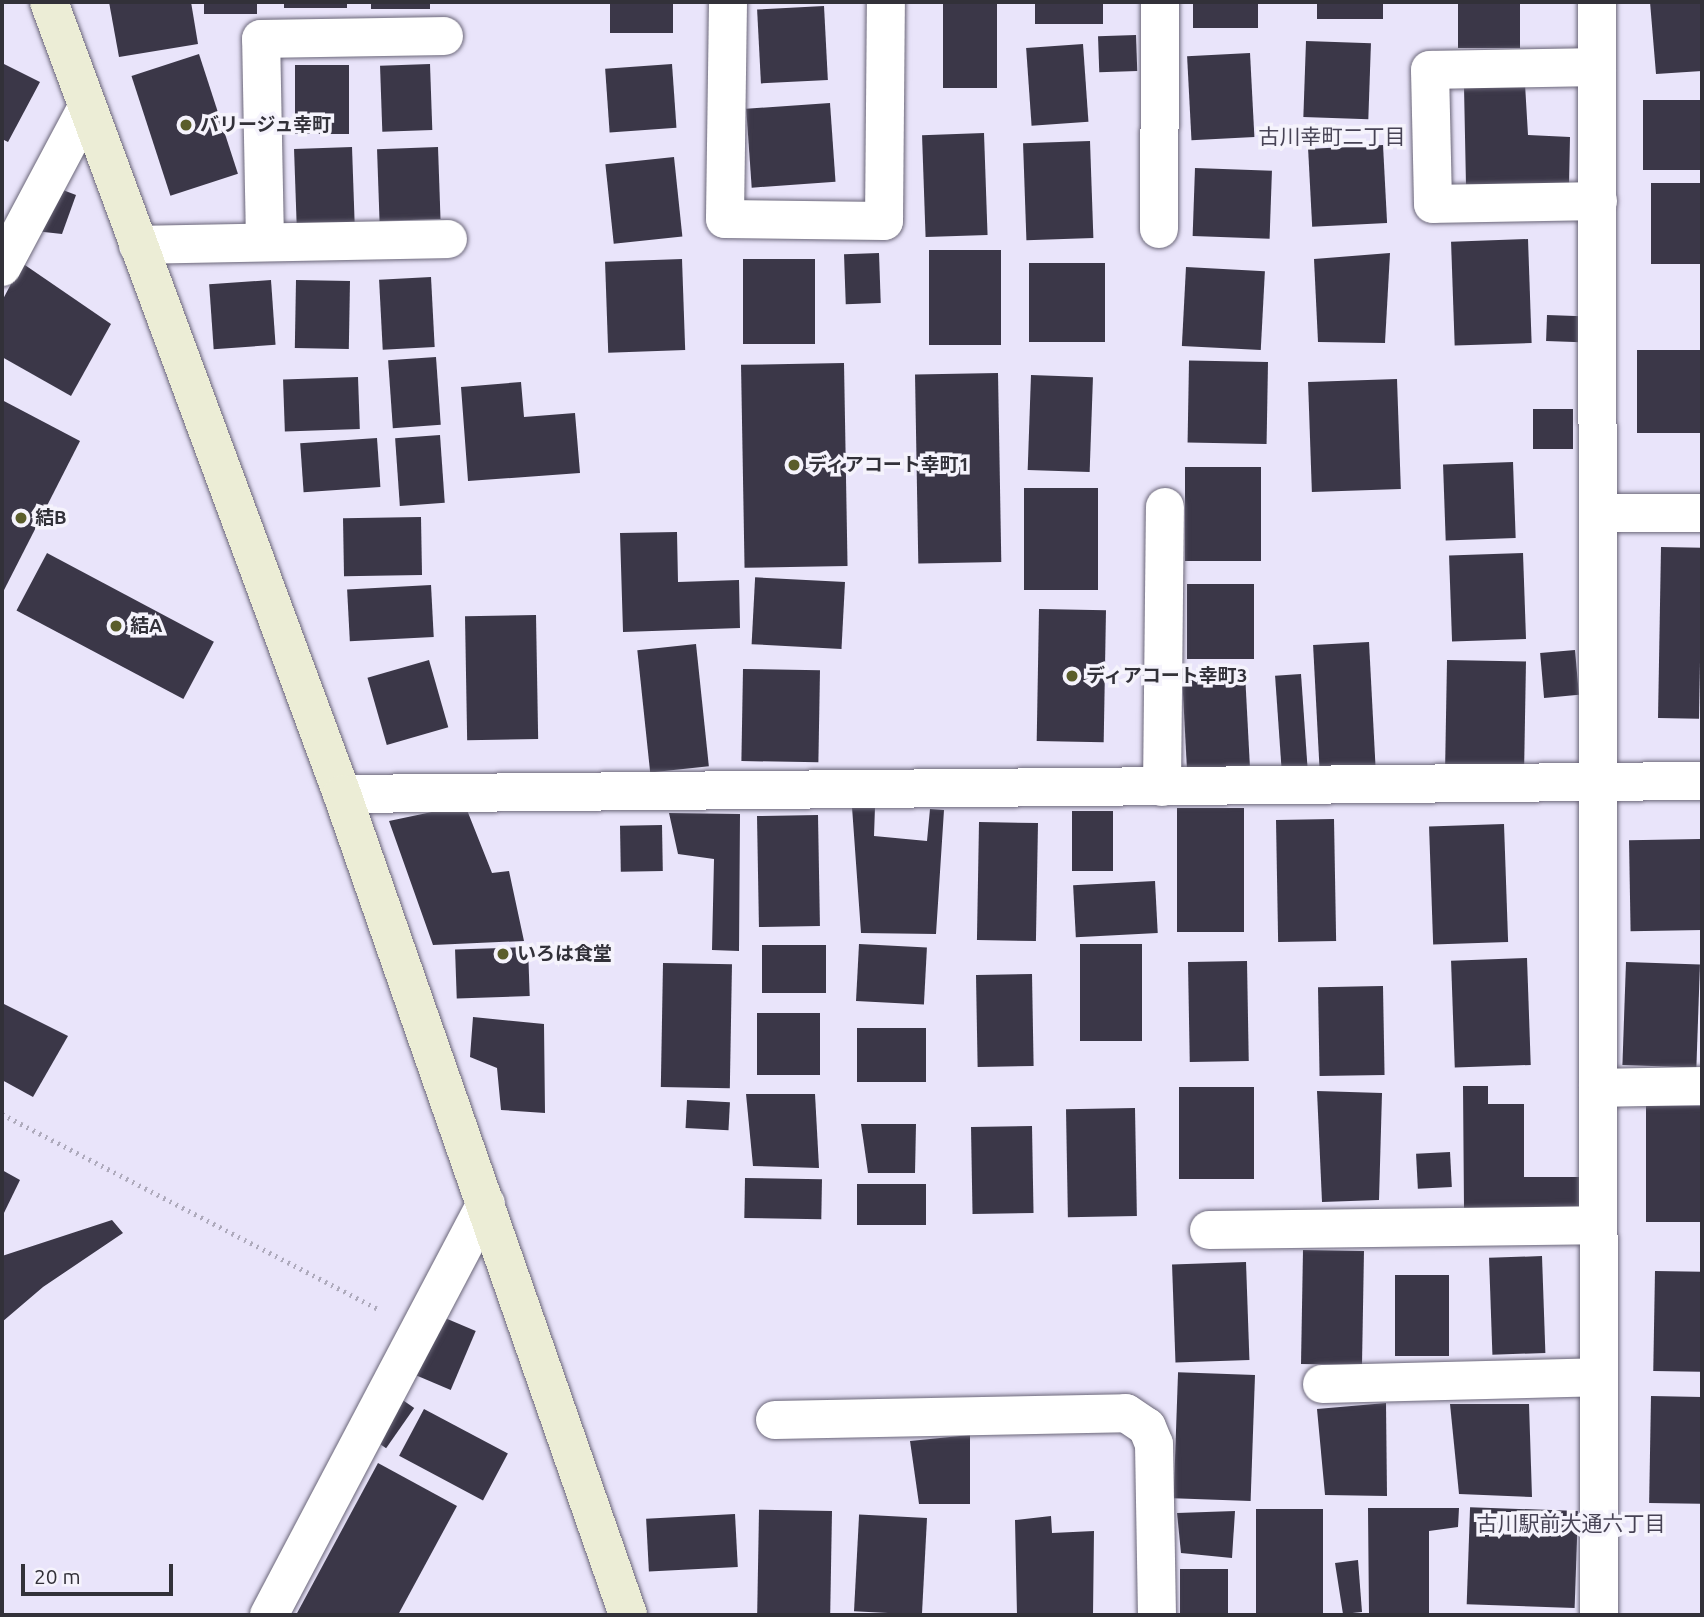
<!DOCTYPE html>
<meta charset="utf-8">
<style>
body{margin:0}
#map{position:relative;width:1704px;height:1617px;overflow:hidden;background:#e9e4fa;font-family:Ubuntu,"Noto Sans JP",sans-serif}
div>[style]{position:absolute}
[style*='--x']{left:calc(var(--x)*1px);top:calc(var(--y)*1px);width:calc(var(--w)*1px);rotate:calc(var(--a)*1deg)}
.building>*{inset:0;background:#3b3748;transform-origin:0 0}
.path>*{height:4.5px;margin-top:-2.25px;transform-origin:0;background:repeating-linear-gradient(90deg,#aeaabc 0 2px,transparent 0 7px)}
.roads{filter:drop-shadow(0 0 2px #6a6678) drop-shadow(0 0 2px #6a6678)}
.street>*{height:38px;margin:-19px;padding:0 19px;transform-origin:19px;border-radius:19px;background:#fff}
.secondary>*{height:38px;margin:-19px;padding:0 19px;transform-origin:19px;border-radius:19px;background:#ecedd6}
.dots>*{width:19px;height:19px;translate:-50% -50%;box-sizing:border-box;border:4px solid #f5f3fc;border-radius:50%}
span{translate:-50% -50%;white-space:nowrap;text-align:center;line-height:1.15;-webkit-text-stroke:7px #f5f3fc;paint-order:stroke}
.poi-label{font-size:19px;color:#323139;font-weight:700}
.left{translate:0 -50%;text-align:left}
.neighbourhood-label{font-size:21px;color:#474355}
.frame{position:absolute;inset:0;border:4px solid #323139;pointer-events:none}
.scale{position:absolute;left:21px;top:1564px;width:152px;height:32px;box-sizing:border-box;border:4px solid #323139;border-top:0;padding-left:9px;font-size:21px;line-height:24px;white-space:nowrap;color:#323139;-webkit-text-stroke:5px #f5f3fc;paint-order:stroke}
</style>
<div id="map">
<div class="building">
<div style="clip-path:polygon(109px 2px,191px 2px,198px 44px,119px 57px)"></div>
<div style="left:204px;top:2px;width:53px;height:12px"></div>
<div style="left:284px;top:2px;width:63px;height:6px"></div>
<div style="left:371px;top:2px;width:59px;height:7px"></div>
<div style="left:610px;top:2px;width:63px;height:31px"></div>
<div style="left:943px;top:2px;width:54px;height:86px"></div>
<div style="left:1035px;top:2px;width:68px;height:22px"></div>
<div style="left:1193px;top:2px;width:65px;height:26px"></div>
<div style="left:1317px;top:2px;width:66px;height:17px"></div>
<div style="left:1458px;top:2px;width:62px;height:46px"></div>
<div style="clip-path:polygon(1650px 2px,1702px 2px,1702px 71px,1656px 74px)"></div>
<div style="left:824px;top:6px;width:74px;height:67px;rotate:87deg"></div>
<div style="left:1136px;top:35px;width:36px;height:38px;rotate:88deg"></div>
<div style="left:1306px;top:41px;width:65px;height:76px;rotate:2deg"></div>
<div style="left:1083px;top:44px;width:78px;height:57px;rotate:86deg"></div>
<div style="left:1250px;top:53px;width:84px;height:63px;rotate:87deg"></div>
<div style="left:199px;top:54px;width:126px;height:71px;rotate:72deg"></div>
<div style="clip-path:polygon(2px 63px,40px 82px,8px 142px,2px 139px)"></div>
<div style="left:430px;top:64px;width:66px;height:50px;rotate:88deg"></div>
<div style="left:672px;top:64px;width:64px;height:67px;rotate:86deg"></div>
<div style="left:295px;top:65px;width:54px;height:69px"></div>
<div style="clip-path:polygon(1525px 84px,1528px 135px,1570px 137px,1569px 185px,1466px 186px,1464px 87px)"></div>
<div style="left:1702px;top:100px;width:70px;height:59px;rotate:90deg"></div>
<div style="left:830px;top:103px;width:79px;height:84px;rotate:86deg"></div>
<div style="left:984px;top:133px;width:102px;height:62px;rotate:88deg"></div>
<div style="left:1090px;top:141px;width:97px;height:67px;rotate:88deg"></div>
<div style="left:1383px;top:145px;width:78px;height:75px;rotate:87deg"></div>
<div style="left:352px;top:147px;width:76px;height:58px;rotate:88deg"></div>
<div style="left:438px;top:147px;width:72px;height:61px;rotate:88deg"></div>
<div style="left:674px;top:157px;width:80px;height:69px;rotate:84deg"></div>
<div style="left:1195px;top:168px;width:77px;height:68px;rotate:2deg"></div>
<div style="left:1702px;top:183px;width:81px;height:51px;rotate:90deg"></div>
<div style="clip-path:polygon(55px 187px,76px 195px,62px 234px,35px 231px)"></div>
<div style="left:1528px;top:239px;width:104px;height:77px;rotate:88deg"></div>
<div style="left:929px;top:250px;width:72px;height:95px"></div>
<div style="left:879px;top:253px;width:50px;height:35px;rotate:88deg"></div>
<div style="clip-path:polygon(1390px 253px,1385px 343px,1318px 342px,1314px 259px)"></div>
<div style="left:682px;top:259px;width:91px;height:77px;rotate:88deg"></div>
<div style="left:743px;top:259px;width:72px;height:85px"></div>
<div style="clip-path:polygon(22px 263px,111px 324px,71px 396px,2px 357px,2px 301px)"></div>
<div style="left:1029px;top:263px;width:76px;height:79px"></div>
<div style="left:1186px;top:267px;width:79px;height:79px;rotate:3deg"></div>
<div style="left:431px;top:277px;width:70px;height:52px;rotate:87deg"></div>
<div style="left:271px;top:280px;width:65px;height:62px;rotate:86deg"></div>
<div style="left:296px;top:280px;width:54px;height:68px;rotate:1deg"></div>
<div style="left:1547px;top:315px;width:35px;height:26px;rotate:2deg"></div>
<div style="left:1702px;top:350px;width:83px;height:65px;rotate:90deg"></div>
<div style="left:436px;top:357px;width:68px;height:48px;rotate:86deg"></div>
<div style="left:1268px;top:362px;width:82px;height:79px;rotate:91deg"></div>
<div style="left:844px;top:363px;width:203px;height:103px;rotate:89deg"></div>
<div style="left:998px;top:373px;width:189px;height:83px;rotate:89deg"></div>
<div style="left:1031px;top:375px;width:62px;height:95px;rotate:2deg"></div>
<div style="left:358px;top:377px;width:52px;height:75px;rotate:88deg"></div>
<div style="left:1397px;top:379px;width:110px;height:89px;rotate:88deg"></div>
<div style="clip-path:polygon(521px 382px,524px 417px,575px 413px,580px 473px,468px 481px,461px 387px)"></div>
<div style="clip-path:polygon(2px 400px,80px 441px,2px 594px)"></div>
<div style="left:1533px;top:409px;width:40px;height:40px"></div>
<div style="left:440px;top:435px;width:68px;height:45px;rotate:86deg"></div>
<div style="left:377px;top:438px;width:49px;height:77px;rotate:86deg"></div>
<div style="left:1513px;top:462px;width:76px;height:70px;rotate:88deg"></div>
<div style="left:1185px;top:467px;width:76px;height:94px"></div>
<div style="left:1024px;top:488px;width:74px;height:102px"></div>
<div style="left:421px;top:517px;width:58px;height:78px;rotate:89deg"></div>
<div style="clip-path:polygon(677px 532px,678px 582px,739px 580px,740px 628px,623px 632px,620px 533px)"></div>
<div style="left:1661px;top:547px;width:41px;height:171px;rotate:1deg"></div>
<div style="left:47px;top:553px;width:189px;height:65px;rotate:28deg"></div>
<div style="left:1523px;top:553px;width:86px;height:74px;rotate:88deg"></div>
<div style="left:845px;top:582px;width:67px;height:90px;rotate:93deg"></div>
<div style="left:1187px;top:584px;width:67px;height:75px"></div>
<div style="left:431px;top:585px;width:52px;height:84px;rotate:87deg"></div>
<div style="left:1039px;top:609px;width:67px;height:132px;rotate:1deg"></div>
<div style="left:536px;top:615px;width:124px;height:71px;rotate:89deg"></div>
<div style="left:1369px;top:642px;width:129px;height:56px;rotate:87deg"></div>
<div style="left:696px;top:644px;width:123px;height:59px;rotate:84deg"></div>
<div style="left:1575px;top:650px;width:45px;height:35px;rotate:85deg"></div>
<div style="left:429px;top:660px;width:70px;height:64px;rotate:74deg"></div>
<div style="left:1447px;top:660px;width:79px;height:107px;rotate:1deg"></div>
<div style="left:743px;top:669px;width:77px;height:92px;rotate:1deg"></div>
<div style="left:1245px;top:673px;width:93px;height:63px;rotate:87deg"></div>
<div style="left:1301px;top:674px;width:98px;height:26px;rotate:86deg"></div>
<div style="clip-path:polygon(465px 805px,492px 873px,509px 871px,524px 941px,433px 945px,389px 821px)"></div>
<div style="clip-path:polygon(852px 807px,875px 807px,874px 836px,927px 841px,930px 809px,944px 810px,936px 934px,861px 933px)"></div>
<div style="left:1177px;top:808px;width:67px;height:124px"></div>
<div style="left:1072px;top:811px;width:41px;height:60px"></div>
<div style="clip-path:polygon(669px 813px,740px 814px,739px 951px,712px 950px,714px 859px,678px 854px)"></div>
<div style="left:818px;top:815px;width:111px;height:61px;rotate:89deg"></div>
<div style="left:1334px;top:819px;width:122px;height:58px;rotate:89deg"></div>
<div style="left:979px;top:822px;width:59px;height:118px;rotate:1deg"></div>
<div style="left:1504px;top:824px;width:118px;height:75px;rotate:88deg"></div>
<div style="left:662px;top:825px;width:46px;height:42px;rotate:89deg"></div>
<div style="left:1701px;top:839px;width:91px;height:72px;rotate:89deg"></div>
<div style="left:1155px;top:881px;width:52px;height:82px;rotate:87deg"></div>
<div style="left:859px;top:944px;width:68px;height:57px;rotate:3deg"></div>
<div style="left:1142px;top:944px;width:97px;height:62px;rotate:90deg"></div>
<div style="left:762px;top:945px;width:64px;height:48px"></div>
<div style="left:528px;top:947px;width:49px;height:73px;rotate:88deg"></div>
<div style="left:1527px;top:958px;width:107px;height:76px;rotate:88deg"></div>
<div style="left:1247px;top:961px;width:100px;height:59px;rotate:89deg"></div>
<div style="left:1626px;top:962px;width:74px;height:103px;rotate:2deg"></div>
<div style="left:663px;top:963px;width:69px;height:124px;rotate:1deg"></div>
<div style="left:1032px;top:974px;width:92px;height:56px;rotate:89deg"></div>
<div style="left:1383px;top:986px;width:89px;height:65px;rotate:89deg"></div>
<div style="clip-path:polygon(2px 1003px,68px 1036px,33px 1097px,2px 1080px)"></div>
<div style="left:820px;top:1013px;width:62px;height:63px;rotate:90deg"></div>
<div style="clip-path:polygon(473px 1017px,544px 1024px,545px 1113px,501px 1110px,497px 1068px,470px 1057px)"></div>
<div style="left:857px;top:1028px;width:69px;height:54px"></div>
<div style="clip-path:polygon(1463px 1086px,1488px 1086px,1488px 1104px,1524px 1104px,1524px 1177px,1585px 1177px,1585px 1208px,1464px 1209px)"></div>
<div style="left:1179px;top:1087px;width:75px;height:92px"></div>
<div style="clip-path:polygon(1317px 1091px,1382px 1093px,1379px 1200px,1322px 1202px)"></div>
<div style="clip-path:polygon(746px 1094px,815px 1094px,819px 1168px,753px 1166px)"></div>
<div style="left:687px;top:1100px;width:43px;height:28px;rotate:3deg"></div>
<div style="left:1702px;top:1106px;width:116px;height:56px;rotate:90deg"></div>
<div style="left:1135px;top:1108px;width:108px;height:69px;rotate:89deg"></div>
<div style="clip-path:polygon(861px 1124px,916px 1124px,915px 1173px,868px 1173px)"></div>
<div style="left:1032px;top:1126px;width:87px;height:61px;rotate:89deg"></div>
<div style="left:1450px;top:1152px;width:35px;height:34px;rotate:87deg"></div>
<div style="clip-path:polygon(2px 1170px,20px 1180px,2px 1217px)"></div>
<div style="left:745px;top:1178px;width:77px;height:40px;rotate:1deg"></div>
<div style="left:857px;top:1184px;width:69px;height:41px"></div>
<div style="clip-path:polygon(112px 1220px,123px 1233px,43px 1287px,2px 1322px,2px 1256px)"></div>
<div style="left:1303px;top:1250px;width:61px;height:114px;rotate:1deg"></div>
<div style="left:1542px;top:1256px;width:97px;height:53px;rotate:88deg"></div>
<div style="left:1246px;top:1262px;width:98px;height:74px;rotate:88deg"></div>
<div style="left:1655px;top:1271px;width:47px;height:100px;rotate:1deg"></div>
<div style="left:1395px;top:1275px;width:54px;height:81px"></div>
<div style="left:438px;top:1315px;width:41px;height:64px;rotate:23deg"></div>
<div style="left:1255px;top:1375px;width:126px;height:77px;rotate:92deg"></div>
<div style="left:397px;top:1396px;width:21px;height:49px;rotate:35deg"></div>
<div style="left:1651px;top:1396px;width:51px;height:107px;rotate:1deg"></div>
<div style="clip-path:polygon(1386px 1403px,1387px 1496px,1325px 1495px,1317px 1409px)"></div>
<div style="clip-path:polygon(1450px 1404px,1529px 1404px,1532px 1497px,1459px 1494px)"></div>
<div style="left:424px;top:1409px;width:95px;height:53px;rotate:28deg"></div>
<div style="clip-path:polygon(970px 1435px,970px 1504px,919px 1504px,910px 1441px)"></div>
<div style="clip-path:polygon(378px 1463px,457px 1506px,398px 1615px,296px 1615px)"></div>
<div style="clip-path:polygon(1368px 1508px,1459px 1508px,1458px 1527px,1429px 1531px,1429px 1615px,1369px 1615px)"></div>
<div style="left:1323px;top:1509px;width:106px;height:67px;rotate:90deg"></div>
<div style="left:832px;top:1511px;width:104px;height:73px;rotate:91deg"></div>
<div style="clip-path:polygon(1235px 1511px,1232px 1558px,1181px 1553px,1177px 1513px)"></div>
<div style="left:1578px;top:1511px;width:97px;height:108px;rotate:92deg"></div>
<div style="left:735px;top:1514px;width:53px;height:89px;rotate:87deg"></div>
<div style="clip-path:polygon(1051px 1516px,1052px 1533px,1094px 1531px,1093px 1615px,1017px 1615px,1015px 1520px)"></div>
<div style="left:927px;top:1518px;width:97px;height:68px;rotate:93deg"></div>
<div style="clip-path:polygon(1358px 1560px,1362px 1612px,1343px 1614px,1335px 1563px)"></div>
<div style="left:1180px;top:1569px;width:48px;height:46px"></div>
</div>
<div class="path">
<div style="--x:2;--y:1114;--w:424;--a:27.4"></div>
</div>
<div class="roads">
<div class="street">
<div style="--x:728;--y:2;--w:217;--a:90.8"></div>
<div style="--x:725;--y:219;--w:159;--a:0.7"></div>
<div style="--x:884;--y:221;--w:219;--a:-89.5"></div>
<div style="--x:1597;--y:2;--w:1613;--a:89.93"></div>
<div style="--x:1597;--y:67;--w:167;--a:179"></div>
<div style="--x:1430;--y:70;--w:134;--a:88.7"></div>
<div style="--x:1433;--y:204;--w:165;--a:-1"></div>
<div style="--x:1159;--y:229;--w:227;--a:-89.7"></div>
<div style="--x:265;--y:242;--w:203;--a:-91.1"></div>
<div style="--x:261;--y:39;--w:183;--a:-0.9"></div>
<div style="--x:138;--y:245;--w:310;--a:-1.1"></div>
<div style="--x:2;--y:267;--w:181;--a:-62"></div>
<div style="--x:1598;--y:513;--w:104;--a:0"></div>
<div style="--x:1162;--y:787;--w:280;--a:-89.4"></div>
<div style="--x:342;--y:794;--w:1360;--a:-0.55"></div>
<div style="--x:1598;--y:1088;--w:104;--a:-1.1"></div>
<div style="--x:1209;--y:1230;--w:389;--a:-0.7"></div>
<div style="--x:1322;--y:1384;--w:277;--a:-1.4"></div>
<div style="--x:775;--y:1420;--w:351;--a:-1.1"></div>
<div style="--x:1126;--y:1413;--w:25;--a:34"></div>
<div style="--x:1147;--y:1427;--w:18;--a:68"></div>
<div style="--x:1154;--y:1444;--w:171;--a:89"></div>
<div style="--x:269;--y:1615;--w:465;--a:-62.2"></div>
</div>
<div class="secondary">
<div style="--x:49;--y:2;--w:844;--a:69.7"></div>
<div style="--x:342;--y:794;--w:869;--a:70.79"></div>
</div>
</div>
<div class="dots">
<div style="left:186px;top:125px;background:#5a5d2b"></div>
<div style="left:794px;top:465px;background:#5a5d2b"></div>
<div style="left:21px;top:518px;background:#5a5d2b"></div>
<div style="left:116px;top:626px;background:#5a5d2b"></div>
<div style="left:1072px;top:676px;background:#5a5d2b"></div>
<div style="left:503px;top:954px;background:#5a5d2b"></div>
</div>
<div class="poi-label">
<span class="left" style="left:200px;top:125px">バリージュ幸町</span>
<span class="left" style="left:808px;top:465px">ディアコート幸町1</span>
<span class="left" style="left:35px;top:518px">結B</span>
<span class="left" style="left:130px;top:626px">結A</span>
<span class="left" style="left:1086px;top:676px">ディアコート幸町3</span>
<span class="left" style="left:517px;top:954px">いろは食堂</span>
</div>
<div class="neighbourhood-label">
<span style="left:1332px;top:136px">古川幸町二丁目</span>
<span style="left:1571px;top:1523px">古川駅前大通六丁目</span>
</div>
<div class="frame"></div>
<div class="scale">20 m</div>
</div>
